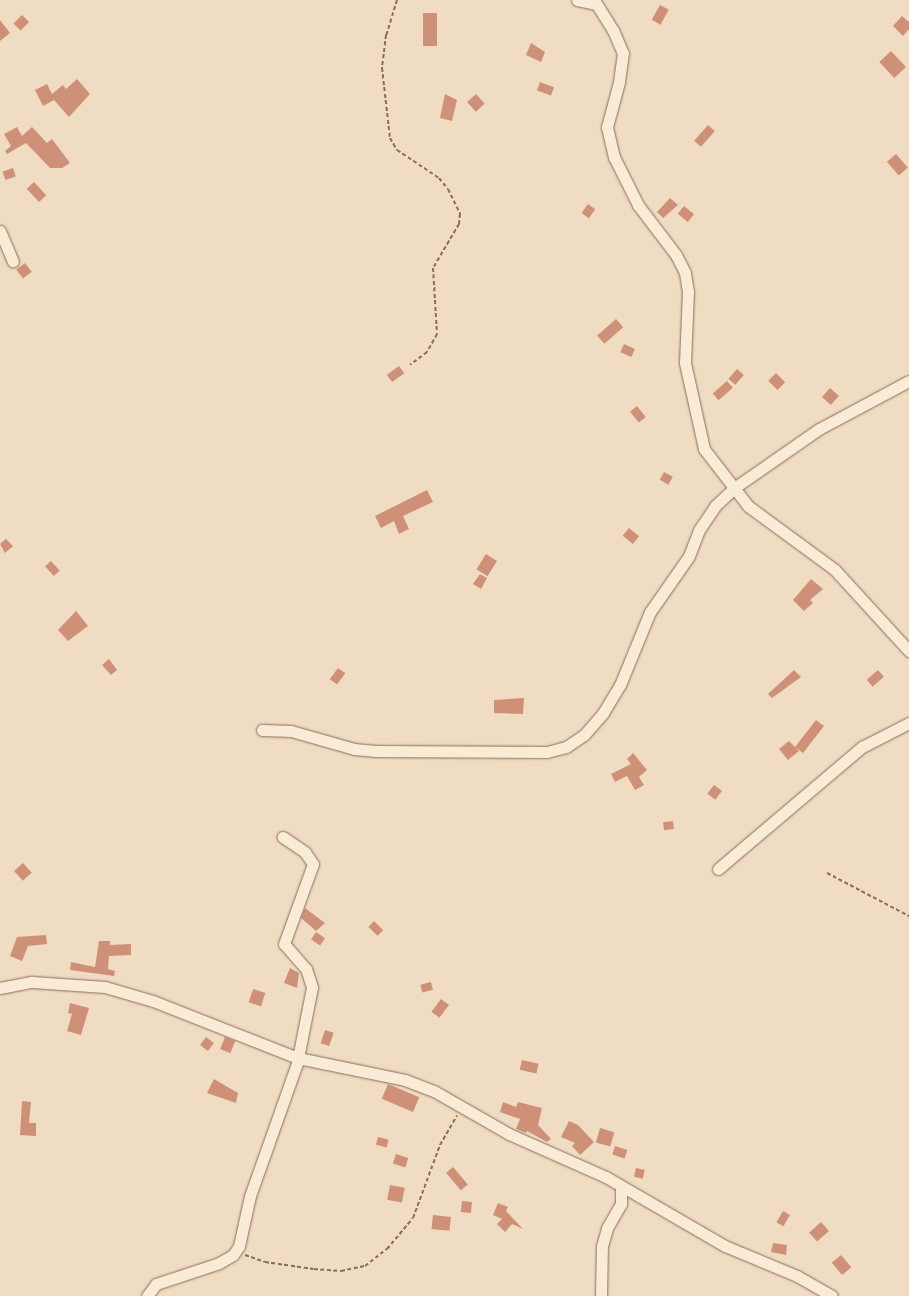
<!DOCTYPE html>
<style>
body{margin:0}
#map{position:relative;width:909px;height:1296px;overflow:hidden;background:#efdcc3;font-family:"Libre Baskerville",serif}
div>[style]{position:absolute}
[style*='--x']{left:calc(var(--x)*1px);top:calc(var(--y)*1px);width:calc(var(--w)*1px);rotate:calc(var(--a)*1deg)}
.building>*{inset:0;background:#ce9178;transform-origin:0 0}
.path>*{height:2px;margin-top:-1px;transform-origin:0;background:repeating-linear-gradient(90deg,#8a6d59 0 4px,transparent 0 6.5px)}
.roads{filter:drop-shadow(0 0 1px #8a6d59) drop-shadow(0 0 1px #8a6d59)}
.minor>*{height:11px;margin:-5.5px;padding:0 5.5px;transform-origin:5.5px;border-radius:5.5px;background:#faebd6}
span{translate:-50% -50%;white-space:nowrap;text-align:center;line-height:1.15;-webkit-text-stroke:4.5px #f6e8d3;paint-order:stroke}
</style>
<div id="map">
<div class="building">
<div style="left:660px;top:5px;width:10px;height:17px;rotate:29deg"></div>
<div style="left:423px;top:13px;width:14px;height:33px"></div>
<div style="left:22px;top:15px;width:10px;height:12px;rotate:45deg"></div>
<div style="clip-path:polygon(902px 16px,909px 22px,909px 29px,903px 36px,893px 26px)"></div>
<div style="clip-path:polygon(0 20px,10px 33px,0 41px)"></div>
<div style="clip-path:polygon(531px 43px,545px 52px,541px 62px,526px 55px)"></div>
<div style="left:891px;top:51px;width:22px;height:16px;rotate:47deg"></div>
<div style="clip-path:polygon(77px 79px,90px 94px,69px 117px,54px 100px,43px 106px,35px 90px,47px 84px,52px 94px,63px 85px,66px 89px)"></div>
<div style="left:540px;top:82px;width:15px;height:9px;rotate:20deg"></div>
<div style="clip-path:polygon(445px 94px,457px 100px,452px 121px,440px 118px)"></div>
<div style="left:476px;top:94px;width:13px;height:12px;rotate:48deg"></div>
<div style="left:708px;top:125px;width:9px;height:21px;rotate:41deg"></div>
<div style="clip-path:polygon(17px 127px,22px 136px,32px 127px,47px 143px,52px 139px,70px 163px,62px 168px,50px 168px,26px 143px,7px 154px,5px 151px,11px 146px,4px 134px)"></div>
<div style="left:896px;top:154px;width:18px;height:12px;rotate:49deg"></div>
<div style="left:13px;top:168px;width:9px;height:11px;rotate:72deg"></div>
<div style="left:34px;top:182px;width:18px;height:10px;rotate:47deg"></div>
<div style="clip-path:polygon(670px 198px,678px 205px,663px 218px,657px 212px)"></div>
<div style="left:588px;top:204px;width:9px;height:11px;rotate:36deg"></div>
<div style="left:684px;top:206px;width:13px;height:10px;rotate:39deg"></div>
<div style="left:25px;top:263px;width:11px;height:11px;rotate:52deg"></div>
<div style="left:616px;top:319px;width:11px;height:25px;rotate:49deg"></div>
<div style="left:624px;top:344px;width:12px;height:9px;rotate:24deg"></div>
<div style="left:399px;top:366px;width:9px;height:15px;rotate:54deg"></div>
<div style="left:737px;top:369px;width:9px;height:13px;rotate:41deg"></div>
<div style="left:776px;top:373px;width:13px;height:11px;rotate:45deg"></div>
<div style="left:727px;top:381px;width:9px;height:19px;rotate:49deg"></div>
<div style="left:830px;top:388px;width:12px;height:12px;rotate:42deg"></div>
<div style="left:637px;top:406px;width:14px;height:9px;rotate:51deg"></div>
<div style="left:664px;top:472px;width:10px;height:9px;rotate:29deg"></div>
<div style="clip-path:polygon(427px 490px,433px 502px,403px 516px,409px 529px,399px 534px,394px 521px,381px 528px,375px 516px)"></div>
<div style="left:629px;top:528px;width:13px;height:10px;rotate:39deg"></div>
<div style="clip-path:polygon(6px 539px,13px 546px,5px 553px,0 544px)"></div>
<div style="left:486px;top:554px;width:13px;height:18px;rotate:32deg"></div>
<div style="left:51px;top:561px;width:13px;height:8px;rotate:48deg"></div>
<div style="clip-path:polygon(480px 574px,487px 578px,481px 589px,473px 584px)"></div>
<div style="clip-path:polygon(811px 579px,823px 589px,810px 600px,813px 603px,804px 611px,793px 600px)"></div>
<div style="clip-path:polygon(76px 611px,88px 626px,68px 641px,58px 630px)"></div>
<div style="clip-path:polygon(109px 659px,117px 670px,111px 675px,102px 665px)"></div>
<div style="left:338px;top:668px;width:9px;height:14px;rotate:36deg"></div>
<div style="clip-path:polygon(794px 670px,801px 677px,772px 698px,768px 694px)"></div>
<div style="left:878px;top:670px;width:9px;height:15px;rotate:49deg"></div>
<div style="clip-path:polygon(524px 698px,523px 714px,494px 713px,494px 700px)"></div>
<div style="clip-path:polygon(816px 720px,824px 726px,803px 753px,795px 747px,799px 751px,788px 760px,779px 749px,789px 741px,795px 747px)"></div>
<div style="clip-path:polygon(633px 753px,647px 770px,639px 777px,644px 785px,635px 790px,627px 776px,615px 782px,611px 774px,631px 764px,627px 759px)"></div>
<div style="left:714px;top:785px;width:10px;height:11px;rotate:37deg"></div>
<div style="left:673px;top:821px;width:8px;height:10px;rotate:83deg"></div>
<div style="left:23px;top:863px;width:13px;height:12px;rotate:48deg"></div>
<div style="clip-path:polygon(305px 908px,325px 923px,316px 931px,301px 918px)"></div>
<div style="left:374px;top:921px;width:13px;height:8px;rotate:45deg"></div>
<div style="left:316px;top:932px;width:11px;height:9px;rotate:34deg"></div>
<div style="clip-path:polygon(46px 935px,47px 944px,28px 946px,22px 961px,10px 956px,17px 937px)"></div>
<div style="clip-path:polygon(99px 941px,110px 941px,110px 945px,131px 944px,131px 955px,109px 956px,108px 969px,115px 971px,114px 976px,70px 970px,71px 962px,95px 967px)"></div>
<div style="clip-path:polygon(290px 968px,299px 973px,297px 988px,284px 983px)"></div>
<div style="left:431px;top:982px;width:8px;height:11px;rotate:76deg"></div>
<div style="left:253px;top:989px;width:13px;height:14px;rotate:18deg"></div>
<div style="left:441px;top:999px;width:10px;height:16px;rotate:37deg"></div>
<div style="clip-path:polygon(70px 1003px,89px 1008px,81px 1035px,67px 1031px,72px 1014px,68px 1013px)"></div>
<div style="left:325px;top:1030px;width:9px;height:14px;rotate:18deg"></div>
<div style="left:206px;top:1037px;width:10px;height:10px;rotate:37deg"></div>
<div style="left:225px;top:1037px;width:11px;height:13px;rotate:22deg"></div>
<div style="left:522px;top:1060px;width:17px;height:10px;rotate:13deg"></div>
<div style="clip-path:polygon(214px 1079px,238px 1093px,236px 1103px,207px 1093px)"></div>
<div style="left:388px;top:1084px;width:34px;height:16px;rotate:23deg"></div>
<div style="clip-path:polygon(22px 1101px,31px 1102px,29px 1123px,36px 1123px,36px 1136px,20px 1135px)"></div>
<div style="clip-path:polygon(503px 1102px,516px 1107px,518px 1102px,542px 1108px,538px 1125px,551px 1139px,547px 1142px,527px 1131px,526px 1133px,516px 1129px,520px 1119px,500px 1112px)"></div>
<div style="clip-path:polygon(569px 1121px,578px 1125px,594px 1142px,580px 1155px,572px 1146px,575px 1143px,561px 1137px)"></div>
<div style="left:600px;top:1128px;width:15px;height:15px;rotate:16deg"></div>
<div style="left:378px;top:1137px;width:11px;height:8px;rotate:15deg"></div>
<div style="left:615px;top:1146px;width:13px;height:9px;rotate:18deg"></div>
<div style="left:396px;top:1154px;width:13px;height:10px;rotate:18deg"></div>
<div style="left:453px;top:1167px;width:23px;height:9px;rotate:50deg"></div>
<div style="left:636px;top:1168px;width:9px;height:9px;rotate:13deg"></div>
<div style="left:390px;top:1185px;width:15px;height:15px;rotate:11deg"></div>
<div style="left:462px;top:1201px;width:10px;height:11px;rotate:6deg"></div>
<div style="clip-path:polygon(498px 1203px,508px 1207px,506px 1211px,523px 1229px,512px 1224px,505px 1232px,497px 1224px,502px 1219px,493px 1215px)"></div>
<div style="left:783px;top:1211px;width:8px;height:13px;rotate:30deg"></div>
<div style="left:433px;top:1215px;width:18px;height:14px;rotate:6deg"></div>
<div style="left:821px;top:1222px;width:12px;height:16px;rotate:48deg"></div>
<div style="clip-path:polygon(773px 1243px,787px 1245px,786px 1255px,771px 1252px)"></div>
<div style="left:841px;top:1255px;width:16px;height:12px;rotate:50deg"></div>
</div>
<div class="path">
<div style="--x:397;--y:0;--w:37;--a:107"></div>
<div style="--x:386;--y:35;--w:33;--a:97"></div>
<div style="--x:382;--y:68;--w:70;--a:83.5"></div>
<div style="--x:390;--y:138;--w:14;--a:60"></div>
<div style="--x:397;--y:150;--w:50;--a:33.7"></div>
<div style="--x:439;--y:178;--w:14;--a:51"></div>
<div style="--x:448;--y:189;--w:28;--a:64"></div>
<div style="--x:460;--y:214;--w:10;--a:96"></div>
<div style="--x:459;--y:224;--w:51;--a:120.6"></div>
<div style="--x:433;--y:268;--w:66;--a:86.5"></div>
<div style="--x:437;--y:334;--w:21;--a:119"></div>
<div style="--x:427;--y:352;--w:21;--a:143"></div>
<div style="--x:827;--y:873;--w:93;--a:27.7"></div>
<div style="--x:245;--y:1255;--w:21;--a:19"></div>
<div style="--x:265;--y:1262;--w:49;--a:8.1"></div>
<div style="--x:314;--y:1269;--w:27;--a:4"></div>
<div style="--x:341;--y:1271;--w:25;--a:-12"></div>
<div style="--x:365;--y:1266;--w:28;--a:-38"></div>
<div style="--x:387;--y:1249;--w:40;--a:-50"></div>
<div style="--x:413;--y:1218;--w:78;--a:-69.7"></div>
<div style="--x:440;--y:1145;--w:34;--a:-60"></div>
</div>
<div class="roads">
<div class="minor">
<div style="--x:577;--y:0;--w:19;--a:12"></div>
<div style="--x:594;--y:0;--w:36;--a:58"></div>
<div style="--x:613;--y:30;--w:25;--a:67"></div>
<div style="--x:623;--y:53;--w:29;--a:98"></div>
<div style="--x:619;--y:82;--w:47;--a:104.9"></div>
<div style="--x:607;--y:127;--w:31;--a:77"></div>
<div style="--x:614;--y:157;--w:54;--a:63.4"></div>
<div style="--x:638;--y:205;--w:63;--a:52.8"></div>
<div style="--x:676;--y:255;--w:20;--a:63"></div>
<div style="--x:685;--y:273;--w:18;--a:81"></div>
<div style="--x:688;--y:291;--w:72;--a:92.4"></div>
<div style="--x:685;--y:363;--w:88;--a:77.5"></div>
<div style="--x:704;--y:449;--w:72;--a:52.3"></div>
<div style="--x:748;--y:506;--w:108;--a:36.3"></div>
<div style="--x:835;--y:570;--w:110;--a:47.6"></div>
<div style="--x:0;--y:231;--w:33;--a:67"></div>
<div style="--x:262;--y:730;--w:29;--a:2"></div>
<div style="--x:291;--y:731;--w:66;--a:15.9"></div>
<div style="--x:354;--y:749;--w:22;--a:5"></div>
<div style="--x:376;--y:751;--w:171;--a:0.3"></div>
<div style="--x:547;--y:752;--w:20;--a:-15"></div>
<div style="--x:566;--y:747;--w:22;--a:-34"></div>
<div style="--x:584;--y:735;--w:29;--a:-49"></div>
<div style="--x:603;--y:713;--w:33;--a:-59"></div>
<div style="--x:620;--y:685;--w:79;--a:-67.7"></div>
<div style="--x:650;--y:612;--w:68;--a:-55.1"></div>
<div style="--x:689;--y:556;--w:28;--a:-69"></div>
<div style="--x:699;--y:530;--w:30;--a:-56"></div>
<div style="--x:716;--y:505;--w:25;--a:-43"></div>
<div style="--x:734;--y:488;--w:103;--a:-34.8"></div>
<div style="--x:819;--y:429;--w:102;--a:-28.1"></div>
<div style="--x:718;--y:869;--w:189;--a:-40.3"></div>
<div style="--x:862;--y:747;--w:53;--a:-27.1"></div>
<div style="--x:0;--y:988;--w:33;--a:-11"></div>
<div style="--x:32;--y:982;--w:73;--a:3.9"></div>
<div style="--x:105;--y:987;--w:50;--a:16.3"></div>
<div style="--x:153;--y:1001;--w:156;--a:21.5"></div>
<div style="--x:298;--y:1058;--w:109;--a:11.6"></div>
<div style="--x:405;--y:1080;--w:31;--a:21"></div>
<div style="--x:434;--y:1091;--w:86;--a:29.8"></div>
<div style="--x:509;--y:1134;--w:106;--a:23.9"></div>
<div style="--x:606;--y:1177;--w:138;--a:30.1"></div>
<div style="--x:725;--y:1246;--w:78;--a:22.6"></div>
<div style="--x:797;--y:1276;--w:40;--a:29.7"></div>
<div style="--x:147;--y:1296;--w:15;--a:-53"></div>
<div style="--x:156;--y:1284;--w:66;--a:-18.4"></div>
<div style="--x:219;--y:1263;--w:16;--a:-30"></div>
<div style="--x:233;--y:1255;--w:11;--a:-56"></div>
<div style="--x:239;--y:1246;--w:51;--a:-77.6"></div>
<div style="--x:250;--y:1196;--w:141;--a:-70.5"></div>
<div style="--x:297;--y:1063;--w:77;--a:-78.8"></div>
<div style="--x:312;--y:987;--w:19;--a:-108"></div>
<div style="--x:306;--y:969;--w:33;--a:-131"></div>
<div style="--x:284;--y:944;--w:85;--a:-70.1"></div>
<div style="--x:313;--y:864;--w:14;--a:-124"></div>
<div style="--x:305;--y:852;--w:27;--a:-146"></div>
<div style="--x:601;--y:1296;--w:50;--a:-88.9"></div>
<div style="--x:602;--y:1246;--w:19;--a:-74"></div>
<div style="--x:607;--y:1228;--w:28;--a:-60"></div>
<div style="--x:621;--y:1204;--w:18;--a:-90"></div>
</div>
</div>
</div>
